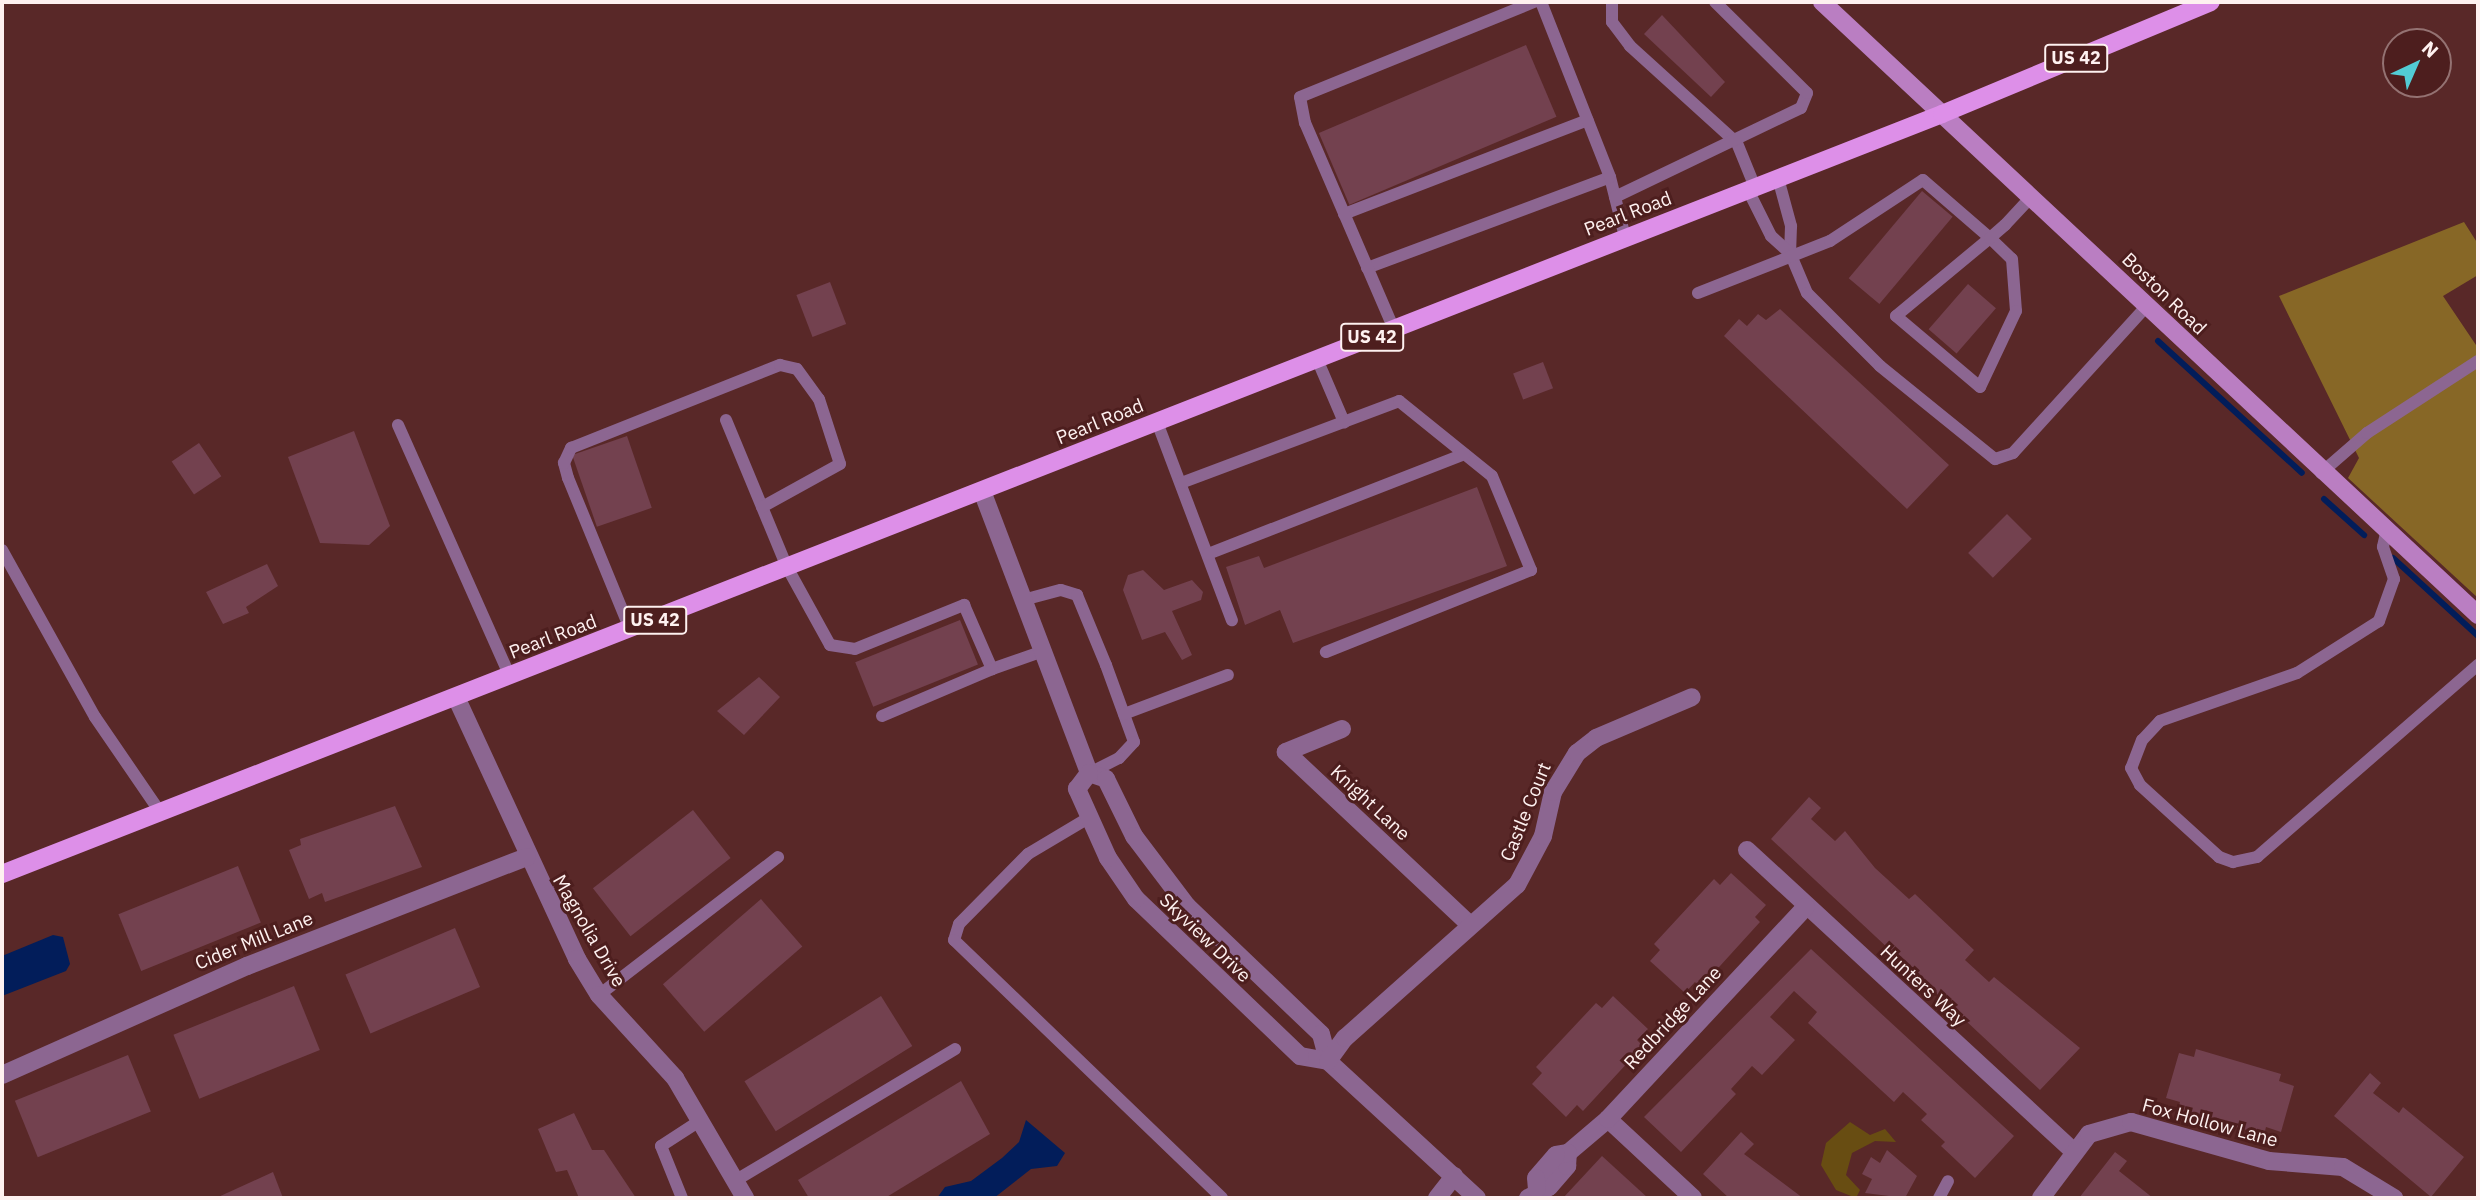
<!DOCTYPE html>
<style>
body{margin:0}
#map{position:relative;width:2480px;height:1200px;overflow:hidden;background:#592828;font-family:"IBM Plex Sans",sans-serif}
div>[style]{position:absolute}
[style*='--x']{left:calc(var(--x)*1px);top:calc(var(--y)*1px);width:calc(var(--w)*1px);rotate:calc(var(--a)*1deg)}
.green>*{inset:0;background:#684d12}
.forest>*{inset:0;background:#876726}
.water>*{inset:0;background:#021d5a}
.stream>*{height:6px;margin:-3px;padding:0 3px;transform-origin:3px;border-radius:3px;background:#021d5a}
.building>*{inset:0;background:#73414f;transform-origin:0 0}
.lane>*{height:12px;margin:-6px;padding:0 6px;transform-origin:6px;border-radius:6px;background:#8c6691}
.street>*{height:18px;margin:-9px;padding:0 9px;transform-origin:9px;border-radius:9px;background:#8c6691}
.secondary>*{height:18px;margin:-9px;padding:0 9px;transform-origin:9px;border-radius:9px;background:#ba7ec2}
.primary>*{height:18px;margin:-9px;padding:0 9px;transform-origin:9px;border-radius:9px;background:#dd8fe8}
span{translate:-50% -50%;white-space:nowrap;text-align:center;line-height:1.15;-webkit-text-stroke:6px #4d1e1e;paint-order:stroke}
.shield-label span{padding:2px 5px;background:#4d1e1e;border:2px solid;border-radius:5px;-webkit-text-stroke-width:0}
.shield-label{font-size:18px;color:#fef1f0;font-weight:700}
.street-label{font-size:19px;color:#fef1f0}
.frame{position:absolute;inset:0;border:4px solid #fef1f0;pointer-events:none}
.north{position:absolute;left:2382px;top:28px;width:70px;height:70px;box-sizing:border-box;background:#4d1e1e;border:2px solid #947272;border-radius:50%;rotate:44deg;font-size:19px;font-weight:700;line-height:28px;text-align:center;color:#fef1f0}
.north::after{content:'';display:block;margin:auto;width:24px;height:32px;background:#52ccd5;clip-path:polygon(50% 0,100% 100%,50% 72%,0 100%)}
</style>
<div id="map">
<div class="green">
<div style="clip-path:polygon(1850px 1122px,1870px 1135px,1885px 1129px,1896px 1142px,1875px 1141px,1852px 1153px,1846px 1175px,1860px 1190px,1856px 1198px,1836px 1190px,1821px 1165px,1826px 1143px)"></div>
</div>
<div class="forest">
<div style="clip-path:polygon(2464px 222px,2478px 244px,2478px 275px,2443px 296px,2478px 348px,2478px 598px,2348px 478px,2359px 458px,2279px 296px)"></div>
</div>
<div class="water">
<div style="clip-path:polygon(53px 935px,63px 937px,70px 964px,66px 971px,2px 996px,2px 956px)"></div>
<div style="clip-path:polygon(1026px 1120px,1065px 1153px,1057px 1166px,1031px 1169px,994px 1198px,937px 1198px,945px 1187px,971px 1181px,1002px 1158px,1019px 1142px)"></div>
</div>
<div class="stream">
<div style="--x:2158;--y:341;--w:195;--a:42.5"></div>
<div style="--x:2324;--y:499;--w:54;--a:42"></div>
<div style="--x:2393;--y:558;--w:115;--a:42.5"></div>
</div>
<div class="building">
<div style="clip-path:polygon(1662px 15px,1725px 82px,1711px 97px,1644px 34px)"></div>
<div style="left:1526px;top:45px;width:78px;height:225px;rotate:67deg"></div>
<div style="left:1922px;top:191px;width:40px;height:114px;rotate:40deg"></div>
<div style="left:830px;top:282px;width:45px;height:36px;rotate:69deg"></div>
<div style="left:1968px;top:284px;width:37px;height:60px;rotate:41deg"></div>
<div style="clip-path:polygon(1780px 309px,1949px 465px,1907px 509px,1724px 336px,1739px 319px,1747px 326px,1758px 314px,1766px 320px)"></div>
<div style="left:1543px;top:362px;width:28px;height:32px;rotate:69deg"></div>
<div style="clip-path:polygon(354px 431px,390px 526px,369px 545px,320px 543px,288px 457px)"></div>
<div style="left:627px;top:436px;width:76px;height:58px;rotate:71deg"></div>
<div style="left:199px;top:443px;width:40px;height:33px;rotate:56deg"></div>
<div style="clip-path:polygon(1477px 487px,1507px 566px,1293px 643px,1280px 610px,1245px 625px,1226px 567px,1259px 556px,1264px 568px)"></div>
<div style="left:2007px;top:514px;width:35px;height:55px;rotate:45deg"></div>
<div style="clip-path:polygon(267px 564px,278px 586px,246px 607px,249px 613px,223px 624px,206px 592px)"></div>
<div style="clip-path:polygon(1143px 570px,1164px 590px,1192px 580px,1203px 592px,1201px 600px,1172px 611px,1192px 655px,1182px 660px,1165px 632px,1142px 640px,1123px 590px,1128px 575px)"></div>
<div style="left:960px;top:620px;width:48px;height:113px;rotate:68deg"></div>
<div style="clip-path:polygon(759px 677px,780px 697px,744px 735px,717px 711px)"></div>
<div style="clip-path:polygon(1809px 797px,1821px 808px,1811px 819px,1835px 841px,1845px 831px,1875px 868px,1909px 899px,1915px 894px,1974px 950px,1965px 960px,1989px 982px,1994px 977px,2080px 1048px,2040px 1090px,1771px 839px)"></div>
<div style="clip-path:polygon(395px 806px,422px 867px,325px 902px,322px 893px,309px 899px,289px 850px,301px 845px,300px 839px)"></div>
<div style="left:693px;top:810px;width:61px;height:127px;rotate:52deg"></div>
<div style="left:238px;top:866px;width:61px;height:129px;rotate:68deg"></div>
<div style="clip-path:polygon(1731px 873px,1766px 905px,1755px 917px,1760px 922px,1700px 988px,1695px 982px,1685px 993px,1650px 961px,1660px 950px,1654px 944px,1714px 879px,1720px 885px)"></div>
<div style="left:761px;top:899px;width:63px;height:130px;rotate:49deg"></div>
<div style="left:455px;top:928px;width:64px;height:119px;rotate:67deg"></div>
<div style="clip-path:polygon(1811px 949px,2014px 1136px,1975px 1178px,1941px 1146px,1945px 1142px,1921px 1120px,1927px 1114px,1903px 1092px,1894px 1102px,1808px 1023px,1817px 1012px,1794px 991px,1770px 1017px,1795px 1040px,1762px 1075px,1752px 1066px,1731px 1089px,1736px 1094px,1681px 1152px,1644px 1117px)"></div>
<div style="left:294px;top:986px;width:69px;height:130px;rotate:68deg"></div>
<div style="left:881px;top:996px;width:59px;height:161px;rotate:58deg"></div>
<div style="clip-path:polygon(1613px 996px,1648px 1029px,1637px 1040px,1643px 1046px,1583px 1111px,1577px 1105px,1566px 1117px,1532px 1084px,1542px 1073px,1536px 1067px,1596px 1003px,1602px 1008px)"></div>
<div style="clip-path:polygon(2196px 1049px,2281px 1074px,2279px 1081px,2294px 1086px,2281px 1132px,2266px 1127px,2264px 1135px,2211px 1120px,2178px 1110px,2180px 1102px,2166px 1098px,2179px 1053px,2194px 1057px)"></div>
<div style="left:128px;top:1055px;width:61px;height:122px;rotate:68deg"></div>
<div style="clip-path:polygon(2370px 1073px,2381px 1083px,2373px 1093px,2399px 1113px,2403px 1107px,2464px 1157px,2431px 1197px,2334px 1116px)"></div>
<div style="clip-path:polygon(961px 1081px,990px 1134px,885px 1198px,809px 1198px,798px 1180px)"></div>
<div style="clip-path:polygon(574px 1113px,592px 1150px,604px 1150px,636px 1198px,579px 1198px,567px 1170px,556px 1172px,538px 1129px)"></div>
<div style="clip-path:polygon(1741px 1132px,1754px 1144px,1744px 1154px,1803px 1198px,1729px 1198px,1703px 1174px)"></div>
<div style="clip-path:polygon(1887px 1150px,1917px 1176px,1905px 1198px,1865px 1193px,1872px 1179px,1862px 1174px,1871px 1157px,1880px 1163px)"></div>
<div style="clip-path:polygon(2115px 1152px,2127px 1161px,2119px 1171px,2153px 1198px,2079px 1198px)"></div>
<div style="clip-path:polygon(1602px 1156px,1648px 1198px,1563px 1198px)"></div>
<div style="clip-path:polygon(273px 1172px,283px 1198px,216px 1198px)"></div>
</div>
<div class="lane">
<div style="--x:1612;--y:3;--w:19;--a:90"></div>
<div style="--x:1612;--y:22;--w:30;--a:53"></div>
<div style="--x:1630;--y:46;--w:144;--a:42.2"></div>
<div style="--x:1737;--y:143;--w:48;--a:67.8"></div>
<div style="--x:1610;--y:177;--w:62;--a:76"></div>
<div style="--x:1778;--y:178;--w:50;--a:74.8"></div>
<div style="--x:1791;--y:226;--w:27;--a:92"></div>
<div style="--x:1790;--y:253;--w:43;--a:67"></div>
<div style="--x:1807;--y:293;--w:103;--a:45"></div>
<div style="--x:1880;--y:366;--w:148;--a:39"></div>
<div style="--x:1995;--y:459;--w:19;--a:-18"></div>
<div style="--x:2013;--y:453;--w:197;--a:-47.7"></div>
<div style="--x:1748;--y:190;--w:51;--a:63.4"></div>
<div style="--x:1771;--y:236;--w:25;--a:42"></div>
<div style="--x:1615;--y:197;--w:206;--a:-25.6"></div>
<div style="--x:1801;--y:108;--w:16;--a:-68"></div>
<div style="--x:1807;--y:93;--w:129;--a:-135.3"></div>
<div style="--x:1344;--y:214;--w:261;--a:-21.1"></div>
<div style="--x:1367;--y:268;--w:259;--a:-20.5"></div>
<div style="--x:1610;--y:177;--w:188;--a:-111.5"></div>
<div style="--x:1698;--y:293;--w:142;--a:-21.5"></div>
<div style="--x:1830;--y:241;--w:111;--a:-33.3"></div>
<div style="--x:1923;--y:180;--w:89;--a:40.9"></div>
<div style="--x:1990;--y:238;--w:30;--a:44"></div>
<div style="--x:2012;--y:259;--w:52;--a:85.6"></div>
<div style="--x:2016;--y:311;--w:84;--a:115.3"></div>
<div style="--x:1980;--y:387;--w:110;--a:-139.8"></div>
<div style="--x:1896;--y:316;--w:122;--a:-39.7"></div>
<div style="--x:1990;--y:238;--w:20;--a:-41"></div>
<div style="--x:2005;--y:225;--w:38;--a:-47"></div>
<div style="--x:1393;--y:327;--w:222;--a:-113.3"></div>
<div style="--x:1305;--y:123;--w:26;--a:-101"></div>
<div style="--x:1300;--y:97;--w:253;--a:-22.1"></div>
<div style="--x:1317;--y:359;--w:69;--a:66.8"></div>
<div style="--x:726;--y:420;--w:159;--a:67.5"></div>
<div style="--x:787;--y:567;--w:89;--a:61.1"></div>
<div style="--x:830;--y:645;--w:25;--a:9"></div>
<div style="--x:855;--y:649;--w:118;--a:-22"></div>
<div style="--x:964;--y:605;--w:70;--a:66.4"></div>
<div style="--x:992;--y:669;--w:54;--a:-19.4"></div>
<div style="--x:1157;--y:422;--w:212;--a:69.3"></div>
<div style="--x:398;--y:425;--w:275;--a:66"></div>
<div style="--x:2321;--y:473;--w:61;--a:-41"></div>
<div style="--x:2367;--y:433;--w:132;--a:-33"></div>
<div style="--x:1181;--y:483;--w:233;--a:-20.6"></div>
<div style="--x:1399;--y:401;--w:119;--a:38.9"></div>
<div style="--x:1492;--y:476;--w:102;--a:67.5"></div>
<div style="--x:1531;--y:570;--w:221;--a:158.2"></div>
<div style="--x:2387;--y:529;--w:18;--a:103"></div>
<div style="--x:2383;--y:547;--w:34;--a:71"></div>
<div style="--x:2394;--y:579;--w:45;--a:109.7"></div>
<div style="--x:2379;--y:621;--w:97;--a:147.6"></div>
<div style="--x:2297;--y:673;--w:145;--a:160.7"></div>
<div style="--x:2160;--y:721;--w:26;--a:133"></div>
<div style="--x:2142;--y:740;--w:30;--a:111"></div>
<div style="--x:2131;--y:768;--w:19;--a:62"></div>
<div style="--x:2140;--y:785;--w:107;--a:42.3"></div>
<div style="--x:2219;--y:857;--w:15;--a:20"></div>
<div style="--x:2233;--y:862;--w:25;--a:-12"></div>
<div style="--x:2257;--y:857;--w:293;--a:-41"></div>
<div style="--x:2;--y:550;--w:191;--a:60.9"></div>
<div style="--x:95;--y:717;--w:115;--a:55.6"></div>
<div style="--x:1208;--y:554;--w:275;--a:-21.3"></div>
<div style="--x:1023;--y:600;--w:39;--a:-15"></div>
<div style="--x:1061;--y:590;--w:17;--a:17"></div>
<div style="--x:1077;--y:595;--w:76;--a:67.5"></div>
<div style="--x:1106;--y:665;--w:82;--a:70"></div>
<div style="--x:1134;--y:742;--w:22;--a:133"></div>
<div style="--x:1119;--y:758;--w:34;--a:153"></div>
<div style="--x:630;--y:629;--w:163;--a:-112.3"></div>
<div style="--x:568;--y:478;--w:16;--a:-105"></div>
<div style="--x:564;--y:463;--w:17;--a:-65"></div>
<div style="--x:571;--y:448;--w:225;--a:-21.7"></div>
<div style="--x:780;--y:365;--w:17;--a:13"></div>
<div style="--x:797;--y:369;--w:37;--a:54"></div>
<div style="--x:819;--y:399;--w:68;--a:72.1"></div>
<div style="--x:840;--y:464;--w:89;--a:151.1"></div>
<div style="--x:1124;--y:714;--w:111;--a:-20.6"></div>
<div style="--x:882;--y:716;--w:120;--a:-23.1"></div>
<div style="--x:1090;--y:817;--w:72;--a:149.2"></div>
<div style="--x:1028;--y:854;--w:98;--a:134.6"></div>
<div style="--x:959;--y:924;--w:17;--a:107"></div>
<div style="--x:954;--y:940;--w:372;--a:43.9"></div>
<div style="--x:599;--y:995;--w:226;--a:-37.6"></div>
<div style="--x:738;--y:1179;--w:253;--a:-30.9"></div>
<div style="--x:682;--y:1198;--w:56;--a:-112"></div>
<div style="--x:661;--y:1146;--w:48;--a:-33"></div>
<div style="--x:1939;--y:1198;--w:19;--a:-62"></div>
</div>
<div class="street">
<div style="--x:982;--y:491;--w:302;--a:69.2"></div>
<div style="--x:456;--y:697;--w:289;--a:65.2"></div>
<div style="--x:577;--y:959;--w:42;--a:58.6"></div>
<div style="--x:599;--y:995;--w:113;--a:47.5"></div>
<div style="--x:675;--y:1078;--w:139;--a:59.7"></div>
<div style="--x:1342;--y:729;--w:61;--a:157.7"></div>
<div style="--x:1286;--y:752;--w:253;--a:43.2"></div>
<div style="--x:1089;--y:773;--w:18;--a:19"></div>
<div style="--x:1106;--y:779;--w:64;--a:63.8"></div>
<div style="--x:1134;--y:836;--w:88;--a:52.9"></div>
<div style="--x:1187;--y:906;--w:185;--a:43.7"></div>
<div style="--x:1321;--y:1034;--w:28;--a:75"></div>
<div style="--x:1328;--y:1061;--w:28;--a:-170"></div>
<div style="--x:1300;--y:1056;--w:227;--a:-136.2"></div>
<div style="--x:1136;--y:899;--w:50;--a:-124.3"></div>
<div style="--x:1108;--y:858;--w:76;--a:-114.2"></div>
<div style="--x:1077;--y:789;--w:20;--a:-53"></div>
<div style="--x:1747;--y:850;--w:442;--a:42.7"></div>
<div style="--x:2;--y:1075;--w:268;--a:-24"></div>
<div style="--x:247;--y:966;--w:300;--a:-21.3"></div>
<div style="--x:1608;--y:1119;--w:116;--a:42.9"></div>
<div style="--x:1568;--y:1153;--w:52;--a:-40.4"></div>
<div style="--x:1608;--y:1119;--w:290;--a:-47"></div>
<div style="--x:1437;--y:1198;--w:28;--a:-52"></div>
<div style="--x:1477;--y:1198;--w:202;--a:-137.4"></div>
<div style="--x:1328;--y:1061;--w:29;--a:-54"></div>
<div style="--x:1345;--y:1038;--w:230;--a:-41.7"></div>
<div style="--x:1517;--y:885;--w:55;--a:-62"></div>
<div style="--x:1543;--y:836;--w:45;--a:-77.2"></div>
<div style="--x:1553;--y:792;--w:46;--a:-58.4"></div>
<div style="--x:1577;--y:753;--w:24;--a:-38"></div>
<div style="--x:1596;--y:738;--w:104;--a:-23.1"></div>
<div style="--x:1528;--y:1198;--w:24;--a:-28"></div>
<div style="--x:1549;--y:1187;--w:28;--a:-49"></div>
<div style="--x:1567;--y:1166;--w:13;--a:-86"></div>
<div style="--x:1568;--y:1153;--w:12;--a:171"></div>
<div style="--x:1556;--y:1155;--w:30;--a:131"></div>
<div style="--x:1536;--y:1178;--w:11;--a:85"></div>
<div style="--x:2041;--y:1198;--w:80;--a:-53.1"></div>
<div style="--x:2089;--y:1134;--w:44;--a:-15.9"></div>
<div style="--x:2131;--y:1122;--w:143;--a:15.8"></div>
<div style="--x:2269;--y:1161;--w:74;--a:4.6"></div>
<div style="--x:2343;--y:1167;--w:60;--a:31.3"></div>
</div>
<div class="secondary">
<div style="--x:1822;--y:2;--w:898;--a:43.06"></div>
</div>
<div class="primary">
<div style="--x:2;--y:874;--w:2084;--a:-21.39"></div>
<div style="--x:1942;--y:114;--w:291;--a:-22.6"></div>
</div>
<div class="shield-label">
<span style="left:2076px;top:58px">US 42</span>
<span style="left:1372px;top:337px">US 42</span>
<span style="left:655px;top:620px">US 42</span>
</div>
<div class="street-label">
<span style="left:1628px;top:214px;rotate:-21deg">Pearl Road</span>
<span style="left:2164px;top:294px;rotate:44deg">Boston Road</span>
<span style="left:1100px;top:422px;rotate:-22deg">Pearl Road</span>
<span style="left:553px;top:637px;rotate:-21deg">Pearl Road</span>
<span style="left:1370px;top:803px;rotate:43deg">Knight Lane</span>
<span style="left:1526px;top:812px;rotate:-68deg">Castle Court</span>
<span style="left:589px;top:931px;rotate:60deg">Magnolia Drive</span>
<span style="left:1205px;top:938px;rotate:44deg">Skyview Drive</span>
<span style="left:254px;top:941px;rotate:-22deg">Cider Mill Lane</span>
<span style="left:1923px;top:986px;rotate:43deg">Hunters Way</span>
<span style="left:1673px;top:1018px;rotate:-47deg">Redbridge Lane</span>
<span style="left:2210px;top:1123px;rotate:15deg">Fox Hollow Lane</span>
</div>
<div class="frame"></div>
<div class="north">N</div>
</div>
